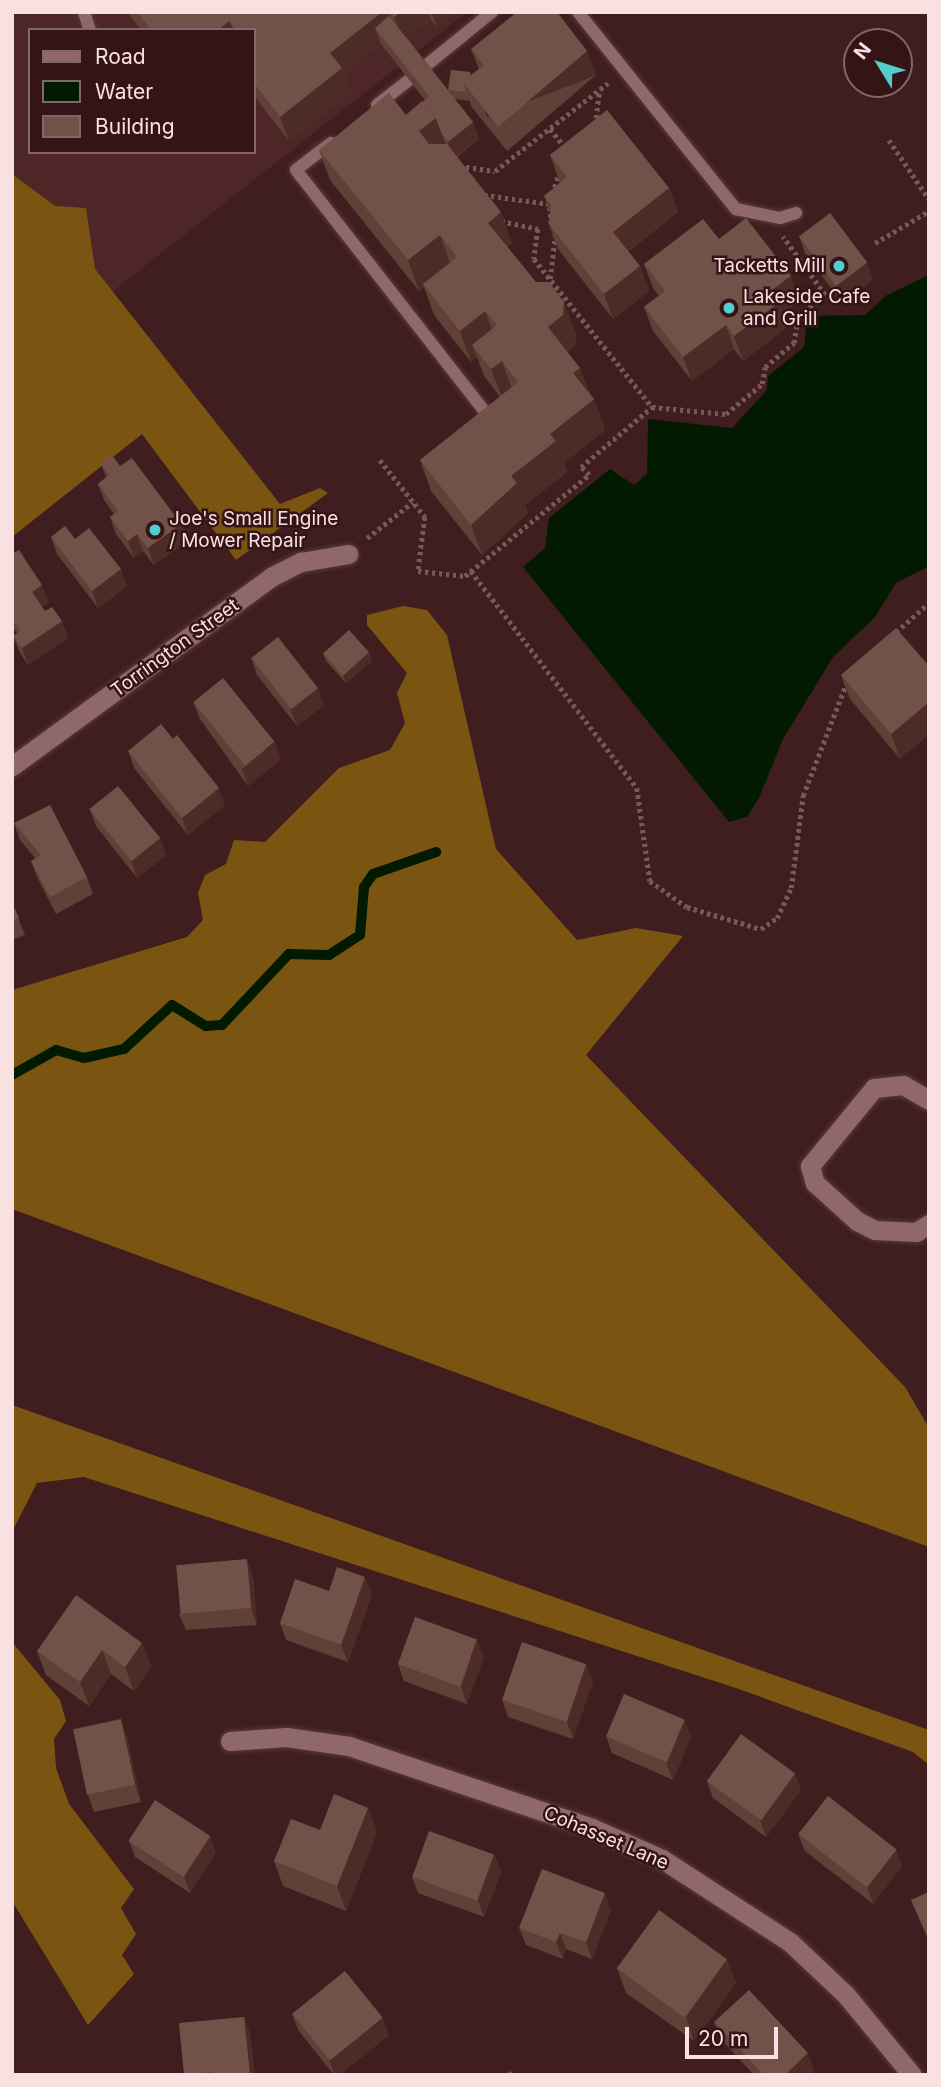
<!DOCTYPE html>
<style>
body{margin:0}
#map{position:relative;width:941px;height:2087px;overflow:hidden;background:#401e1f;font-family:Inter,sans-serif}
div>[style]{position:absolute}
[style*='--x']{left:calc(var(--x)*1px);top:calc(var(--y)*1px);width:calc(var(--w)*1px);rotate:calc(var(--a)*1deg)}
.built>*{inset:0;background:#4e2628}
.forest>*{inset:0;background:#7a5511}
.water>*{inset:0;background:#021a00}
.stream>*{height:10px;margin:-5px;padding:0 5px;transform-origin:5px;border-radius:5px;background:#021a00}
.path>*{height:4.5px;margin-top:-2.25px;transform-origin:0;background:repeating-linear-gradient(90deg,#78595a 0 3.5px,transparent 0 7px)}
.roads{filter:drop-shadow(0 0 2px #583b3d) drop-shadow(0 0 2px #583b3d)}
.service>*{height:12px;margin:-6px;padding:0 6px;transform-origin:6px;border-radius:6px;background:#916869}
.minor>*{height:19px;margin:-9.5px;padding:0 9.5px;transform-origin:9.5px;border-radius:9.5px;background:#916869}
.wall>*{inset:0;background:#614037}
.shaded-wall>*{inset:0;background:#4d2b26;transform-origin:0 0}
.building>*{inset:0;background:#725149;transform-origin:0 0}
.dots>*{width:19px;height:19px;translate:-50% -50%;box-sizing:border-box;border:4px solid #351416;border-radius:50%}
span{translate:-50% -50%;white-space:nowrap;text-align:center;line-height:1.15;-webkit-text-stroke:5px #351416;paint-order:stroke}
.poi-label{font-size:19px;color:#f9e1e1}
.right{translate:-100% -50%;text-align:right}
.left{translate:0 -50%;text-align:left}
.street-label{font-size:19px;color:#f9e1e1}
.frame{position:absolute;inset:0;border:14px solid #f9e1e1;pointer-events:none}
.legend{position:absolute;left:28px;top:28px;width:228px;height:126px;box-sizing:border-box;background:#351416;border:2px solid #836667;margin:0;padding:9px 12px;list-style:none;font-size:21px;color:#f9e1e1}
.legend li{display:flex;align-items:center;gap:14px;height:35px}
.legend b{width:35px;border:2px solid #836667}
.north{position:absolute;left:843px;top:28px;width:70px;height:70px;box-sizing:border-box;background:#351416;border:2px solid #836667;border-radius:50%;rotate:308deg;font-size:19px;font-weight:700;line-height:28px;text-align:center;color:#f9e1e1}
.north::after{content:'';display:block;margin:auto;width:24px;height:32px;background:#52cdd0;clip-path:polygon(50% 0,100% 100%,50% 72%,0 100%)}
.scale{position:absolute;left:685px;top:2027px;width:93px;height:32px;box-sizing:border-box;border:4px solid #f9e1e1;border-top:0;padding-left:9px;font-size:21px;line-height:24px;white-space:nowrap;color:#f9e1e1;-webkit-text-stroke:5px #351416;paint-order:stroke}
</style>
<div id="map">
<div class="built">
<div style="clip-path:polygon(evenodd,12px 12px,467px 12px,75px 321px,12px 238px,12px 12px,30px 30px,254px 30px,254px 152px,30px 152px,30px 30px)"></div>
</div>
<div class="forest">
<div style="clip-path:polygon(12px 174px,55px 206px,86px 208px,95px 269px,280px 504px,320px 488px,328px 493px,236px 560px,142px 434px,12px 537px)"></div>
<div style="clip-path:polygon(403px 606px,427px 610px,447px 635px,496px 849px,577px 940px,636px 928px,683px 936px,586px 1055px,905px 1387px,929px 1428px,929px 1547px,12px 1209px,12px 990px,187px 937px,203px 920px,198px 893px,205px 875px,226px 864px,234px 840px,265px 842px,339px 768px,390px 750px,405px 723px,397px 693px,407px 673px,367px 625px,367px 615px)"></div>
<div style="clip-path:polygon(12px 1405px,929px 1730px,929px 1765px,913px 1752px,736px 1688px,84px 1477px,37px 1483px,12px 1532px)"></div>
<div style="clip-path:polygon(12px 1642px,60px 1700px,66px 1721px,54px 1739px,56px 1768px,69px 1804px,134px 1889px,121px 1908px,136px 1934px,122px 1955px,134px 1974px,88px 2025px,12px 1901px)"></div>
</div>
<div class="water">
<div style="clip-path:polygon(929px 275px,929px 566px,896px 583px,875px 617px,833px 657px,783px 739px,759px 798px,747px 817px,729px 822px,523px 567px,545px 548px,549px 518px,610px 469px,634px 485px,647px 474px,648px 419px,732px 428px,767px 390px,768px 376px,804px 347px,807px 316px,865px 315px,887px 295px)"></div>
</div>
<div class="stream">
<div style="--x:12;--y:1075;--w:51;--a:-29.6"></div>
<div style="--x:56;--y:1050;--w:29;--a:16"></div>
<div style="--x:84;--y:1058;--w:41;--a:-12.7"></div>
<div style="--x:124;--y:1049;--w:65;--a:-42.5"></div>
<div style="--x:172;--y:1005;--w:40;--a:32"></div>
<div style="--x:206;--y:1026;--w:16;--a:-4"></div>
<div style="--x:222;--y:1025;--w:98;--a:-46.7"></div>
<div style="--x:289;--y:954;--w:40;--a:1.4"></div>
<div style="--x:329;--y:955;--w:37;--a:-33"></div>
<div style="--x:360;--y:935;--w:48;--a:-85.2"></div>
<div style="--x:364;--y:887;--w:16;--a:-55"></div>
<div style="--x:373;--y:874;--w:67;--a:-19.2"></div>
</div>
<div class="path">
<div style="--x:595;--y:125;--w:35;--a:-83"></div>
<div style="--x:550;--y:129;--w:23;--a:50"></div>
<div style="--x:889;--y:140;--w:71;--a:55.9"></div>
<div style="--x:459;--y:166;--w:36;--a:8"></div>
<div style="--x:495;--y:171;--w:143;--a:-37.9"></div>
<div style="--x:552;--y:194;--w:24;--a:-71"></div>
<div style="--x:484;--y:195;--w:68;--a:7.7"></div>
<div style="--x:550;--y:207;--w:21;--a:85"></div>
<div style="--x:501;--y:221;--w:38;--a:12"></div>
<div style="--x:538;--y:229;--w:30;--a:98"></div>
<div style="--x:534;--y:259;--w:189;--a:51.4"></div>
<div style="--x:875;--y:243;--w:63;--a:-30.7"></div>
<div style="--x:550;--y:279;--w:44;--a:-83.5"></div>
<div style="--x:380;--y:460;--w:73;--a:51.7"></div>
<div style="--x:425;--y:517;--w:54;--a:97.4"></div>
<div style="--x:418;--y:571;--w:47;--a:6.1"></div>
<div style="--x:465;--y:576;--w:160;--a:-39.2"></div>
<div style="--x:589;--y:475;--w:11;--a:-135"></div>
<div style="--x:581;--y:467;--w:93;--a:-40.2"></div>
<div style="--x:652;--y:407;--w:74;--a:5.4"></div>
<div style="--x:726;--y:414;--w:47;--a:-39.8"></div>
<div style="--x:762;--y:384;--w:17;--a:-80"></div>
<div style="--x:765;--y:367;--w:38;--a:-40"></div>
<div style="--x:794;--y:343;--w:27;--a:-82"></div>
<div style="--x:798;--y:316;--w:34;--a:-38"></div>
<div style="--x:825;--y:295;--w:72;--a:-125.9"></div>
<div style="--x:367;--y:538;--w:58;--a:-38"></div>
<div style="--x:471;--y:571;--w:273;--a:52.6"></div>
<div style="--x:637;--y:788;--w:94;--a:82"></div>
<div style="--x:650;--y:881;--w:45;--a:35.1"></div>
<div style="--x:687;--y:907;--w:77;--a:16.6"></div>
<div style="--x:761;--y:929;--w:19;--a:-35"></div>
<div style="--x:777;--y:918;--w:33;--a:-65"></div>
<div style="--x:791;--y:888;--w:93;--a:-82.6"></div>
<div style="--x:803;--y:796;--w:120;--a:-69"></div>
<div style="--x:896;--y:632;--w:44;--a:-41.3"></div>
</div>
<div class="roads">
<div class="service">
<div style="--x:84;--y:12;--w:19;--a:72"></div>
<div style="--x:578;--y:12;--w:253;--a:51.3"></div>
<div style="--x:736;--y:209;--w:45;--a:11.6"></div>
<div style="--x:780;--y:218;--w:17;--a:-17"></div>
<div style="--x:423;--y:68;--w:89;--a:-39.1"></div>
<div style="--x:377;--y:105;--w:41;--a:-38"></div>
<div style="--x:331;--y:143;--w:44;--a:142.4"></div>
<div style="--x:296;--y:170;--w:320;--a:52"></div>
</div>
<div class="minor">
<div style="--x:12;--y:766;--w:321;--a:-36.1"></div>
<div style="--x:271;--y:577;--w:34;--a:-27"></div>
<div style="--x:301;--y:562;--w:48;--a:-9.7"></div>
<div style="--x:929;--y:1100;--w:30;--a:-150"></div>
<div style="--x:903;--y:1085;--w:29;--a:174"></div>
<div style="--x:874;--y:1088;--w:101;--a:129.4"></div>
<div style="--x:810;--y:1166;--w:18;--a:74"></div>
<div style="--x:815;--y:1183;--w:57;--a:42.1"></div>
<div style="--x:857;--y:1221;--w:20;--a:27"></div>
<div style="--x:875;--y:1230;--w:41;--a:2.8"></div>
<div style="--x:916;--y:1232;--w:15;--a:-32"></div>
<div style="--x:230;--y:1741;--w:56;--a:-4.1"></div>
<div style="--x:286;--y:1737;--w:64;--a:8.1"></div>
<div style="--x:349;--y:1746;--w:256;--a:18.6"></div>
<div style="--x:592;--y:1828;--w:77;--a:23.9"></div>
<div style="--x:662;--y:1859;--w:153;--a:33"></div>
<div style="--x:790;--y:1942;--w:77;--a:43.4"></div>
<div style="--x:846;--y:1995;--w:104;--a:50.5"></div>
</div>
</div>
<div class="wall">
<div style="clip-path:polygon(127px 12px,455px 12px,437px 27px,431px 20px,407px 38px,448px 90px,479px 69px,471px 49px,596px 75px,507px 151px,471px 106px,470px 101px,455px 99px,473px 122px,479px 139px,457px 157px,512px 243px,507px 247px,576px 333px,575px 346px,567px 352px,580px 368px,590px 394px,594px 399px,605px 430px,564px 463px,567px 472px,525px 505px,528px 513px,482px 555px,431px 491px,420px 460px,500px 397px,484px 376px,477px 357px,471px 362px,434px 315px,424px 287px,419px 291px,330px 180px,319px 150px,406px 115px,425px 100px,381px 44px,344px 74px,351px 93px,289px 141px,254px 96px,254px 30px,141px 30px)"></div>
<div style="clip-path:polygon(550px 155px,669px 188px,678px 212px,628px 252px,640px 266px,649px 291px,613px 319px,558px 249px,549px 224px,550px 213px,544px 196px,561px 182px,559px 180px)"></div>
<div style="clip-path:polygon(799px 236px,873px 280px,842px 303px,805px 253px)"></div>
<div style="clip-path:polygon(719px 239px,799px 301px,781px 314px,786px 328px,743px 361px,734px 349px,692px 381px,653px 331px,644px 307px,659px 296px,653px 288px,644px 264px)"></div>
<div style="clip-path:polygon(101px 464px,120px 466px,187px 541px,154px 565px,143px 551px,134px 558px,116px 534px,110px 517px,114px 514px,104px 500px,98px 484px,106px 477px)"></div>
<div style="clip-path:polygon(51px 537px,75px 539px,127px 586px,98px 608px,57px 554px)"></div>
<div style="clip-path:polygon(12px 554px,49px 602px,42px 607px,45px 611px,62px 621px,68px 638px,28px 665px,20px 653px,13px 636px,17px 633px,12px 627px)"></div>
<div style="clip-path:polygon(323px 653px,372px 661px,346px 683px,326px 661px)"></div>
<div style="clip-path:polygon(251px 658px,324px 705px,297px 726px,257px 675px)"></div>
<div style="clip-path:polygon(929px 666px,929px 734px,900px 759px,850px 699px,841px 675px)"></div>
<div style="clip-path:polygon(193px 702px,281px 759px,248px 786px,200px 719px)"></div>
<div style="clip-path:polygon(173px 739px,225px 805px,188px 835px,134px 768px,128px 751px)"></div>
<div style="clip-path:polygon(90px 810px,160px 838px,166px 855px,137px 878px,96px 826px)"></div>
<div style="clip-path:polygon(14px 823px,87px 877px,93px 894px,56px 914px,37px 877px,31px 861px,35px 858px,20px 840px)"></div>
<div style="clip-path:polygon(12px 903px,25px 935px,12px 940px)"></div>
<div style="clip-path:polygon(253px 1576px,257px 1625px,186px 1630px,179px 1614px)"></div>
<div style="clip-path:polygon(329px 1591px,372px 1594px,348px 1662px,286px 1640px,280px 1623px)"></div>
<div style="clip-path:polygon(142px 1643px,151px 1667px,134px 1691px,111px 1674px,89px 1706px,46px 1675px,37px 1651px)"></div>
<div style="clip-path:polygon(484px 1657px,467px 1704px,404px 1681px,398px 1664px)"></div>
<div style="clip-path:polygon(593px 1681px,573px 1739px,508px 1717px,502px 1700px)"></div>
<div style="clip-path:polygon(127px 1736px,141px 1802px,94px 1812px,88px 1795px)"></div>
<div style="clip-path:polygon(606px 1736px,691px 1737px,673px 1780px,612px 1753px)"></div>
<div style="clip-path:polygon(707px 1781px,801px 1790px,766px 1837px,713px 1798px)"></div>
<div style="clip-path:polygon(368px 1808px,377px 1832px,346px 1911px,283px 1886px,274px 1861px,320px 1830px)"></div>
<div style="clip-path:polygon(798px 1834px,896px 1850px,902px 1866px,873px 1904px,805px 1851px)"></div>
<div style="clip-path:polygon(129px 1841px,216px 1852px,190px 1893px,135px 1857px)"></div>
<div style="clip-path:polygon(494px 1855px,501px 1872px,484px 1917px,418px 1893px,412px 1877px)"></div>
<div style="clip-path:polygon(929px 1892px,929px 1942px,911px 1900px)"></div>
<div style="clip-path:polygon(611px 1910px,592px 1959px,566px 1949px,563px 1959px,526px 1945px,519px 1928px)"></div>
<div style="clip-path:polygon(727px 1959px,736px 1983px,694px 2041px,626px 1993px,617px 1968px)"></div>
<div style="clip-path:polygon(292px 2013px,389px 2035px,339px 2075px,334px 2075px,298px 2030px)"></div>
<div style="clip-path:polygon(244px 2017px,250px 2034px,255px 2075px,184px 2075px)"></div>
<div style="clip-path:polygon(714px 2022px,814px 2070px,809px 2075px,754px 2075px,720px 2038px)"></div>
</div>
<div class="shaded-wall">
<div style="clip-path:polygon(382px 12px,388px 12px,395px 33px,375px 28px,381px 44px,344px 74px,351px 93px,289px 141px,280px 117px,330px 53px)"></div>
<div style="clip-path:polygon(400px 12px,428px 12px,431px 20px,403px 42px,394px 17px)"></div>
<div style="clip-path:polygon(431px 12px,455px 12px,437px 27px)"></div>
<div style="clip-path:polygon(229px 21px,233px 30px,218px 30px)"></div>
<div style="left:587px;top:51px;width:26px;height:117px;rotate:69deg"></div>
<div style="clip-path:polygon(436px 118px,447px 149px,431px 162px,419px 131px)"></div>
<div style="clip-path:polygon(473px 122px,479px 139px,454px 158px,448px 142px)"></div>
<div style="clip-path:polygon(669px 188px,678px 212px,622px 257px,613px 232px)"></div>
<div style="clip-path:polygon(501px 212px,512px 243px,499px 253px,488px 223px)"></div>
<div style="clip-path:polygon(440px 235px,451px 266px,423px 284px,424px 287px,419px 291px,408px 260px)"></div>
<div style="clip-path:polygon(867px 263px,873px 280px,842px 303px,836px 286px)"></div>
<div style="clip-path:polygon(640px 266px,649px 291px,613px 319px,604px 294px)"></div>
<div style="clip-path:polygon(791px 276px,799px 301px,781px 314px,786px 328px,743px 361px,734px 336px,768px 293px)"></div>
<div style="clip-path:polygon(564px 302px,576px 333px,575px 346px,559px 358px,548px 327px)"></div>
<div style="clip-path:polygon(485px 311px,496px 341px,472px 345px,477px 357px,471px 362px,460px 331px)"></div>
<div style="clip-path:polygon(726px 325px,734px 349px,692px 381px,683px 357px)"></div>
<div style="clip-path:polygon(502px 361px,513px 392px,503px 400px,491px 369px)"></div>
<div style="clip-path:polygon(580px 368px,591px 398px,573px 373px)"></div>
<div style="clip-path:polygon(594px 399px,605px 430px,564px 463px,567px 472px,525px 505px,528px 513px,482px 555px,471px 525px,511px 476px,550px 434px)"></div>
<div style="clip-path:polygon(181px 524px,187px 541px,154px 565px,148px 548px)"></div>
<div style="clip-path:polygon(137px 534px,143px 551px,134px 558px,128px 541px)"></div>
<div style="clip-path:polygon(121px 569px,127px 586px,98px 608px,92px 591px)"></div>
<div style="clip-path:polygon(42px 585px,49px 602px,38px 609px,32px 592px)"></div>
<div style="clip-path:polygon(62px 621px,68px 638px,28px 665px,22px 648px)"></div>
<div style="clip-path:polygon(369px 652px,372px 661px,346px 683px,343px 675px)"></div>
<div style="clip-path:polygon(318px 688px,324px 705px,297px 726px,290px 709px)"></div>
<div style="clip-path:polygon(929px 702px,929px 734px,900px 759px,891px 734px)"></div>
<div style="clip-path:polygon(275px 742px,281px 759px,248px 786px,242px 769px)"></div>
<div style="clip-path:polygon(219px 788px,225px 805px,188px 835px,182px 818px)"></div>
<div style="clip-path:polygon(160px 838px,166px 855px,137px 878px,131px 861px)"></div>
<div style="clip-path:polygon(247px 1559px,253px 1576px,257px 1625px,251px 1608px)"></div>
<div style="clip-path:polygon(365px 1577px,372px 1594px,348px 1662px,341px 1645px)"></div>
<div style="clip-path:polygon(477px 1640px,484px 1657px,467px 1704px,461px 1687px)"></div>
<div style="clip-path:polygon(142px 1643px,151px 1667px,134px 1691px,125px 1667px)"></div>
<div style="clip-path:polygon(102px 1650px,111px 1674px,89px 1706px,80px 1682px)"></div>
<div style="clip-path:polygon(586px 1664px,593px 1681px,573px 1739px,567px 1722px)"></div>
<div style="clip-path:polygon(121px 1719px,127px 1736px,141px 1802px,135px 1785px)"></div>
<div style="clip-path:polygon(685px 1720px,691px 1737px,673px 1780px,666px 1763px)"></div>
<div style="clip-path:polygon(795px 1773px,801px 1790px,766px 1837px,760px 1820px)"></div>
<div style="clip-path:polygon(368px 1808px,377px 1832px,346px 1911px,337px 1886px)"></div>
<div style="clip-path:polygon(210px 1836px,216px 1852px,190px 1893px,184px 1876px)"></div>
<div style="clip-path:polygon(896px 1850px,902px 1866px,873px 1904px,867px 1887px)"></div>
<div style="clip-path:polygon(494px 1855px,501px 1872px,484px 1917px,478px 1900px)"></div>
<div style="clip-path:polygon(605px 1893px,611px 1910px,592px 1959px,586px 1942px)"></div>
<div style="clip-path:polygon(560px 1933px,566px 1949px,563px 1959px,556px 1942px)"></div>
<div style="clip-path:polygon(727px 1959px,736px 1983px,694px 2041px,686px 2017px)"></div>
<div style="clip-path:polygon(244px 2017px,250px 2034px,255px 2075px,250px 2075px)"></div>
<div style="clip-path:polygon(383px 2018px,389px 2035px,339px 2075px,335px 2075px,329px 2060px)"></div>
<div style="clip-path:polygon(808px 2053px,814px 2070px,809px 2075px,785px 2075px)"></div>
</div>
<div class="building">
<div style="clip-path:polygon(137px 12px,382px 12px,330px 53px,342px 68px,280px 117px,254px 83px,254px 30px,236px 30px,229px 21px,218px 30px,151px 30px)"></div>
<div style="clip-path:polygon(390px 12px,400px 12px,394px 17px)"></div>
<div style="clip-path:polygon(517px 12px,557px 12px,587px 51px,498px 127px,463px 82px,484px 65px,471px 49px)"></div>
<div style="clip-path:polygon(389px 16px,473px 122px,448px 142px,441px 132px,436px 118px,423px 102px,429px 96px,375px 28px)"></div>
<div style="clip-path:polygon(451px 70px,470px 72px,470px 76px,463px 82px,466px 92px,448px 90px)"></div>
<div style="clip-path:polygon(389px 93px,406px 115px,422px 101px,436px 118px,419px 131px,429px 144px,447px 144px,501px 212px,488px 223px,536px 282px,549px 282px,564px 302px,563px 315px,548px 327px,580px 368px,573px 373px,594px 399px,550px 434px,556px 441px,511px 476px,517px 483px,471px 525px,420px 460px,518px 382px,502px 361px,491px 369px,472px 345px,497px 325px,485px 311px,460px 331px,423px 284px,457px 257px,440px 235px,408px 260px,319px 150px)"></div>
<div style="clip-path:polygon(607px 110px,669px 188px,613px 232px,640px 266px,604px 294px,549px 224px,551px 205px,544px 196px,567px 177px,550px 155px)"></div>
<div style="left:830px;top:213px;width:62px;height:39px;rotate:53deg"></div>
<div style="clip-path:polygon(746px 218px,791px 276px,768px 293px,777px 304px,734px 336px,726px 325px,683px 357px,644px 307px,665px 291px,644px 264px,703px 219px,719px 239px)"></div>
<div style="clip-path:polygon(112px 455px,120px 466px,132px 458px,181px 524px,148px 548px,137px 534px,128px 541px,110px 517px,118px 511px,98px 484px,109px 475px,101px 464px)"></div>
<div style="clip-path:polygon(65px 526px,75px 539px,89px 528px,121px 569px,92px 591px,51px 537px)"></div>
<div style="clip-path:polygon(19px 550px,42px 585px,32px 592px,45px 611px,52px 607px,62px 621px,22px 648px,13px 636px,20px 631px,12px 619px,12px 554px)"></div>
<div style="clip-path:polygon(896px 628px,929px 666px,929px 702px,891px 734px,841px 675px)"></div>
<div style="left:349px;top:630px;width:30px;height:35px;rotate:48deg"></div>
<div style="left:278px;top:637px;width:65px;height:34px;rotate:52deg"></div>
<div style="left:223px;top:678px;width:82px;height:38px;rotate:51deg"></div>
<div style="clip-path:polygon(161px 724px,173px 739px,177px 735px,219px 788px,182px 818px,128px 751px)"></div>
<div style="left:118px;top:786px;width:67px;height:37px;rotate:51deg"></div>
<div style="clip-path:polygon(50px 805px,87px 877px,50px 897px,31px 861px,41px 855px,14px 823px)"></div>
<div style="clip-path:polygon(12px 903px,19px 918px,12px 921px)"></div>
<div style="left:247px;top:1559px;width:49px;height:71px;rotate:85deg"></div>
<div style="clip-path:polygon(337px 1567px,365px 1577px,341px 1645px,280px 1623px,295px 1579px,329px 1591px)"></div>
<div style="clip-path:polygon(76px 1595px,142px 1643px,125px 1667px,102px 1650px,80px 1682px,37px 1651px)"></div>
<div style="left:415px;top:1617px;width:66px;height:50px;rotate:20deg"></div>
<div style="left:522px;top:1642px;width:68px;height:61px;rotate:19deg"></div>
<div style="left:624px;top:1694px;width:66px;height:46px;rotate:23deg"></div>
<div style="left:121px;top:1719px;width:67px;height:49px;rotate:78deg"></div>
<div style="left:741px;top:1734px;width:67px;height:58px;rotate:36deg"></div>
<div style="clip-path:polygon(334px 1794px,368px 1808px,337px 1886px,274px 1861px,291px 1819px,320px 1830px)"></div>
<div style="left:828px;top:1796px;width:87px;height:48px;rotate:38deg"></div>
<div style="left:155px;top:1800px;width:66px;height:49px;rotate:33deg"></div>
<div style="left:429px;top:1831px;width:69px;height:49px;rotate:20deg"></div>
<div style="clip-path:polygon(542px 1869px,605px 1893px,586px 1942px,560px 1933px,556px 1942px,519px 1928px)"></div>
<div style="clip-path:polygon(929px 1892px,929px 1939px,911px 1900px)"></div>
<div style="left:659px;top:1910px;width:84px;height:72px;rotate:36deg"></div>
<div style="left:345px;top:1971px;width:60px;height:68px;rotate:51deg"></div>
<div style="clip-path:polygon(749px 1990px,808px 2053px,785px 2075px,764px 2075px,714px 2022px)"></div>
<div style="clip-path:polygon(244px 2017px,250px 2075px,213px 2075px,212px 2072px,184px 2075px,179px 2023px)"></div>
<div style="clip-path:polygon(511px 2071px,513px 2075px,503px 2075px)"></div>
</div>
<div class="dots">
<div style="left:839px;top:266px;background:#52cdd0"></div>
<div style="left:729px;top:308px;background:#52cdd0"></div>
<div style="left:155px;top:530px;background:#52cdd0"></div>
</div>
<div class="poi-label">
<span class="right" style="left:825px;top:266px">Tacketts Mill</span>
<span class="left" style="left:743px;top:308px">Lakeside Cafe<br>and Grill</span>
<span class="left" style="left:169px;top:530px">Joe's Small Engine<br>/ Mower Repair</span>
</div>
<div class="street-label">
<span style="left:175px;top:648px;rotate:-36deg">Torrington Street</span>
<span style="left:606px;top:1838px;rotate:23deg">Cohasset Lane</span>
</div>
<div class="frame"></div>
<ul class="legend">
<li><b style="height:9px;background:#916869"></b>Road</li>
<li><b style="height:19px;background:#021a00"></b>Water</li>
<li><b style="height:19px;background:#725149"></b>Building</li>
</ul>
<div class="north">N</div>
<div class="scale">20 m</div>
</div>
